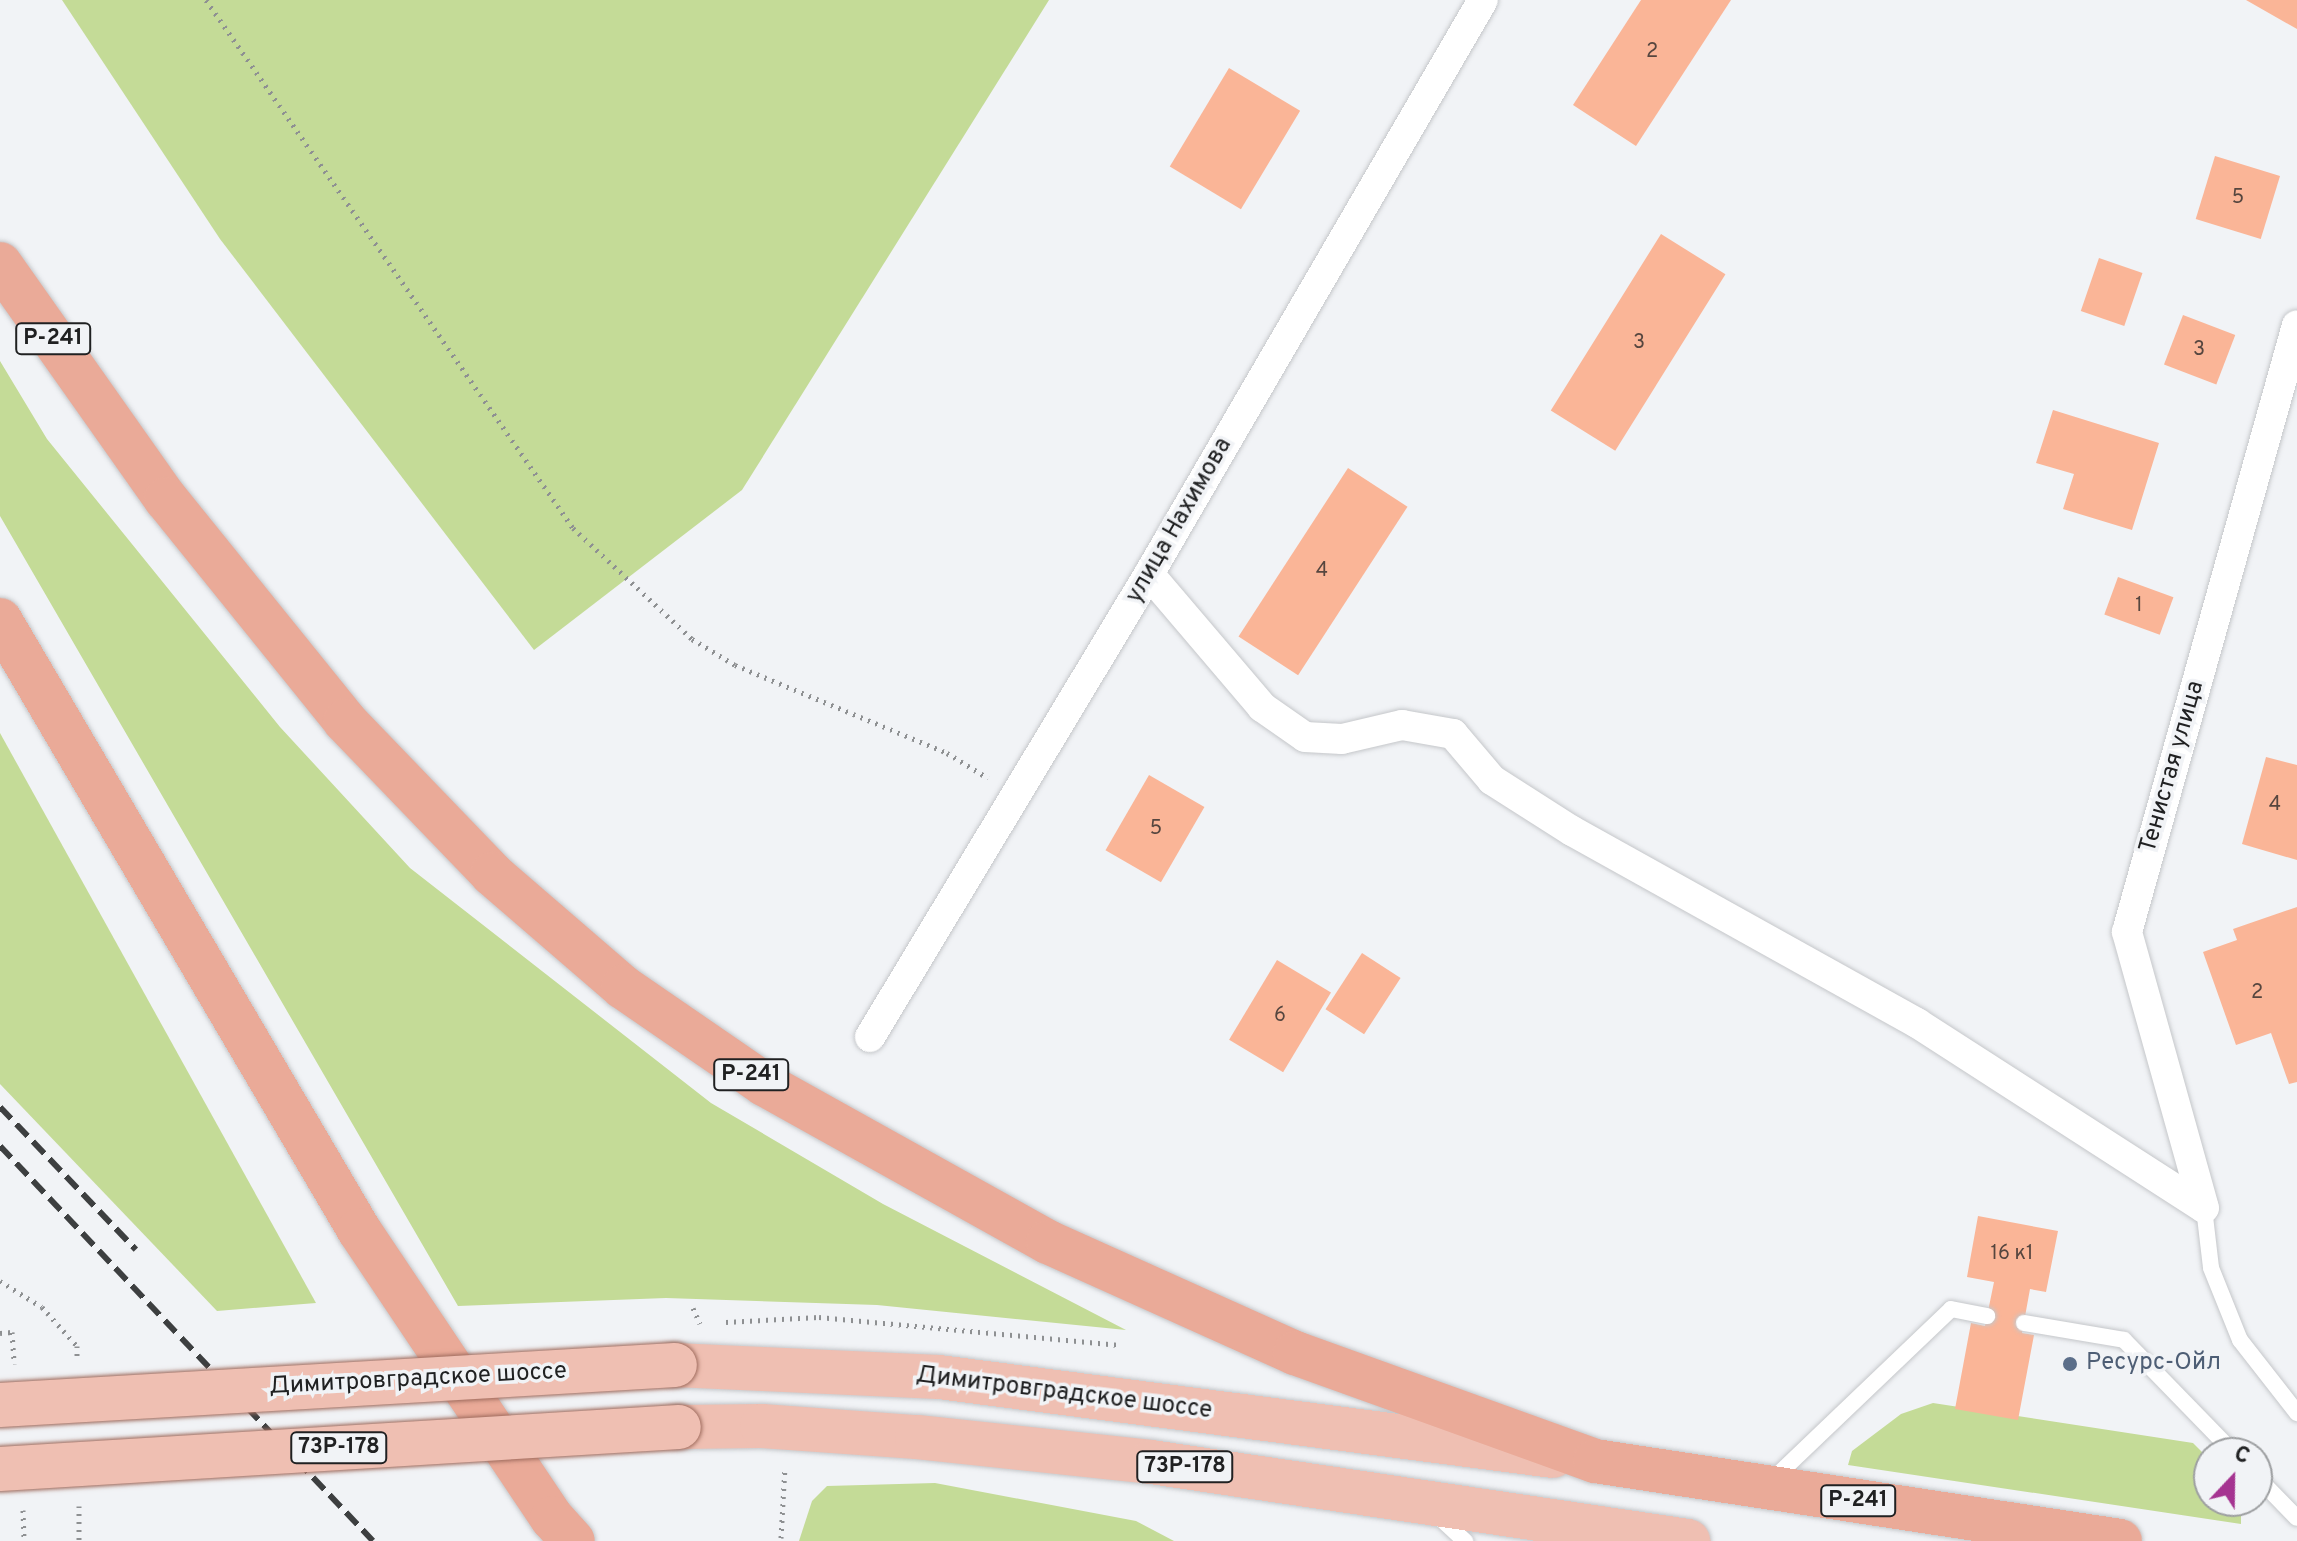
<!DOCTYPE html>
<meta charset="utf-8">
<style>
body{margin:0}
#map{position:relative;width:2297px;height:1541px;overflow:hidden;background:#f1f3f6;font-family:Overpass,sans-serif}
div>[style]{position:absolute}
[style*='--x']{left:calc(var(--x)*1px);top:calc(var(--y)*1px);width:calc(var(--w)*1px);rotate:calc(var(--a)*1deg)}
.green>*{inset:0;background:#c4db97}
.building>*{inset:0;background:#fab597;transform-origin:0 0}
.path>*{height:5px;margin-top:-2.5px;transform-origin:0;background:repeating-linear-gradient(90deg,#8e9092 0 2px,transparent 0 8px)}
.roads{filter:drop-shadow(0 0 2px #c5c7ca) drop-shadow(0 0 2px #c5c7ca)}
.service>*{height:16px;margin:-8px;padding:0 8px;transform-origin:8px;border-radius:8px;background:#fff}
.minor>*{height:30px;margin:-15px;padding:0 15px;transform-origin:15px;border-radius:15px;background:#fff}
.primary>*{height:44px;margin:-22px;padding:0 22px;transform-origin:22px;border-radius:22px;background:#efbfb2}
.trunk>*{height:44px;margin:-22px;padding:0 22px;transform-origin:22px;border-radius:22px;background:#eaaa98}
.rail>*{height:6px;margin-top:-3px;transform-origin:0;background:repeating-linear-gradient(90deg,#3d3f40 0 16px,transparent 0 24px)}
.bridges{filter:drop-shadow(0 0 2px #9f6c5e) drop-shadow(0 0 2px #9f6c5e)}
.primary-bridge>*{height:44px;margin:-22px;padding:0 22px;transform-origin:22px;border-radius:22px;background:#efbfb2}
.dots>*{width:22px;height:22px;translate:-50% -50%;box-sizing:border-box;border:4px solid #f1f3f6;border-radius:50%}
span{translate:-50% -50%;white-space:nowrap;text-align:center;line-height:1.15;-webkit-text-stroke:7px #f1f3f6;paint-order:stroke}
.number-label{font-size:20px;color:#56463f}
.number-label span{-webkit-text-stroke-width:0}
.shield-label span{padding:2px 6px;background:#f1f3f6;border:2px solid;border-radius:6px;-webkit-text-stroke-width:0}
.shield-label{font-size:22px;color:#202122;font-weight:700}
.street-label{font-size:24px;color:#202122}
.service-label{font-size:24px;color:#4e5e75}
.left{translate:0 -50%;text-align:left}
.north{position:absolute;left:2193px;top:1437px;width:80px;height:80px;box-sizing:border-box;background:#f1f3f6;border:2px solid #9d9fa1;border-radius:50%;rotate:22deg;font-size:22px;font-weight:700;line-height:32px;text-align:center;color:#202122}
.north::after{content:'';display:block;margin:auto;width:28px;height:36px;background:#a53491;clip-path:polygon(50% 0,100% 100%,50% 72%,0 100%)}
</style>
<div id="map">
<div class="green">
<div style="clip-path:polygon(62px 0,1049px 0,742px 490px,534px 650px,220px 239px)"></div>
<div style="clip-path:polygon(0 361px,47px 439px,280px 727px,410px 868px,711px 1103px,883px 1204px,1126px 1330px,877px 1305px,666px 1298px,458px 1306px,0 516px)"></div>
<div style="clip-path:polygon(0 733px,316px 1303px,217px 1311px,0 1084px)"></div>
<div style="clip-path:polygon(1933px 1403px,2193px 1443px,2209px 1459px,2209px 1501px,2241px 1501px,2241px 1524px,1848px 1465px,1852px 1451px,1901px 1414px)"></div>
<div style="clip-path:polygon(935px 1483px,1136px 1521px,1174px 1541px,799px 1541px,812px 1501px,827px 1486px)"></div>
</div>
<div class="building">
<div style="clip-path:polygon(1641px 0,1731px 0,1636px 146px,1573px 105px)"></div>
<div style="clip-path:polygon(2246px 0,2297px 0,2297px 29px)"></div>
<div style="left:1229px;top:68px;width:83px;height:115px;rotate:31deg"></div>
<div style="left:2215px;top:156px;width:68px;height:66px;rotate:17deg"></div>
<div style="left:1661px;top:234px;width:76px;height:208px;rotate:32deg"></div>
<div style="left:2099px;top:258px;width:46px;height:56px;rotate:19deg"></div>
<div style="left:2183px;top:315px;width:56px;height:53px;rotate:21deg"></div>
<div style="clip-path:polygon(2053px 410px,2159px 443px,2132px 530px,2063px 509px,2074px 474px,2036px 463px)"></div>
<div style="left:1348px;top:468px;width:71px;height:201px;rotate:33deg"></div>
<div style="left:2118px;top:577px;width:59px;height:40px;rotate:20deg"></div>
<div style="clip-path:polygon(2266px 757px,2297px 765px,2297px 860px,2242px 844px)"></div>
<div style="left:1149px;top:775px;width:64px;height:87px;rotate:30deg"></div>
<div style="clip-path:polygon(2297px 907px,2297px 1082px,2289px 1084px,2271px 1033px,2236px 1045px,2203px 952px,2237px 940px,2233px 929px)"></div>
<div style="left:1362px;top:953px;width:46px;height:67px;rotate:33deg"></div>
<div style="left:1277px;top:960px;width:63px;height:93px;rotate:31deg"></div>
<div style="clip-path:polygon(1978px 1216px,2058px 1231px,2046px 1292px,2030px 1289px,2022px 1333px,2034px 1335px,2018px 1420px,1955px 1409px,1971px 1323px,1985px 1326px,1994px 1282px,1967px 1277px)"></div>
</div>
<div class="path">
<div style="--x:206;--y:0;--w:643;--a:55.2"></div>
<div style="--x:573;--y:528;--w:163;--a:43"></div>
<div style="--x:692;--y:639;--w:50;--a:31.2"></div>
<div style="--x:735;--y:665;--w:230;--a:22.5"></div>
<div style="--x:947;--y:753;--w:48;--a:31.4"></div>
<div style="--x:0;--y:1281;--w:49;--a:31.8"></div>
<div style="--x:42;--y:1307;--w:52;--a:48.1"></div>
<div style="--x:77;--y:1346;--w:14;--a:90"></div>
<div style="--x:693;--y:1308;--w:17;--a:66"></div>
<div style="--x:726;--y:1322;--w:93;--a:-3.1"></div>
<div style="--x:819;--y:1317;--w:302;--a:5.3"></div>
<div style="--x:0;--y:1333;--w:12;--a:-5"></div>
<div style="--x:12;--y:1332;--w:32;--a:86"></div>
<div style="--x:79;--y:1506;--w:35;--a:90"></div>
<div style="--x:23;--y:1510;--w:31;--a:88"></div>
<div style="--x:781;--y:1538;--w:71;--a:-86.8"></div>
</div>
<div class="roads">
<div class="service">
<div style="--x:2204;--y:1208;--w:60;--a:83.3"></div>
<div style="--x:2211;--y:1268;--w:78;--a:68.1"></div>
<div style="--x:2240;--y:1340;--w:93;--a:52"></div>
<div style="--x:2024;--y:1323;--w:101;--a:9.6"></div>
<div style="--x:2124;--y:1340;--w:158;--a:45.8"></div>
<div style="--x:2257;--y:1477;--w:57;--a:45.7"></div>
<div style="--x:1768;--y:1484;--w:253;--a:-43.7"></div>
<div style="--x:1951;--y:1309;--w:37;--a:11"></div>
<div style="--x:1436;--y:1514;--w:40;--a:43"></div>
</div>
<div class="minor">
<div style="--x:1149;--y:574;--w:175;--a:49.6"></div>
<div style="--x:1262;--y:707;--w:52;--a:34.9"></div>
<div style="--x:1305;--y:737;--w:37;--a:3"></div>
<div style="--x:1342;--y:739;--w:62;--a:-13.1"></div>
<div style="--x:1402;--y:725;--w:52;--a:10"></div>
<div style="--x:1453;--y:734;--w:60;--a:49.7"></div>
<div style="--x:1492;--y:780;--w:95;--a:32.5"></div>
<div style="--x:1572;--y:831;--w:395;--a:29.1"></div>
<div style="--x:1917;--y:1023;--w:341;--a:32.8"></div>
<div style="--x:870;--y:1037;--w:541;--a:-58.93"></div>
<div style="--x:1149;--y:574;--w:664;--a:-59.81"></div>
<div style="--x:2204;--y:1208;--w:287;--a:-105.6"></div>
<div style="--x:2127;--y:932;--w:630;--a:-74.35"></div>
</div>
<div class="primary">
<div style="--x:675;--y:1365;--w:264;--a:2.6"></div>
<div style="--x:939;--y:1377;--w:619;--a:7.33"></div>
<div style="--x:679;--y:1427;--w:83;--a:-0.7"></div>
<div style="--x:762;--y:1426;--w:155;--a:4.1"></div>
<div style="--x:917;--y:1437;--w:235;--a:6.1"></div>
<div style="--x:1151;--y:1462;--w:543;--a:8.37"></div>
</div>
<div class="trunk">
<div style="--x:0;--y:264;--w:288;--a:54.8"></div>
<div style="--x:166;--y:499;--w:285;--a:51.1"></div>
<div style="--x:345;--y:721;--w:212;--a:46.1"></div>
<div style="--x:492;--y:874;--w:173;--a:40.8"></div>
<div style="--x:623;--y:987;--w:171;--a:34.5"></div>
<div style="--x:764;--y:1084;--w:325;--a:29.1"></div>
<div style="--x:1048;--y:1242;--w:271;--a:24.2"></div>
<div style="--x:1295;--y:1353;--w:319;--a:19.8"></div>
<div style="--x:1595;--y:1461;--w:531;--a:8.66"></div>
<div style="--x:0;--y:620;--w:708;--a:59.52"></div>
<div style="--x:359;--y:1230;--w:347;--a:56.2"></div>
<div style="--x:552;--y:1518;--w:31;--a:48"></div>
</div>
</div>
<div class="rail">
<div style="--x:0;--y:1107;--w:197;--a:46.4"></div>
<div style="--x:0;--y:1146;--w:543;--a:46.64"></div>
</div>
<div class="bridges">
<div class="primary-bridge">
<div style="--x:0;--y:1405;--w:676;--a:-3.39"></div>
<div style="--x:0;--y:1469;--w:680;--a:-3.54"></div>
</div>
</div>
<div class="dots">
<div style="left:2070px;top:1364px;background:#5c6f8a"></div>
</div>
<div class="number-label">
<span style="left:1652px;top:52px">2</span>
<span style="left:2238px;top:198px">5</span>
<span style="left:1639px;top:343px">3</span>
<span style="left:2199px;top:350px">3</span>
<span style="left:1322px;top:571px">4</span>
<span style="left:2139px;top:606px">1</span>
<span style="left:2275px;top:805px">4</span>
<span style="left:1156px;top:829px">5</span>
<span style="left:2257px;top:993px">2</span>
<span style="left:1280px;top:1016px">6</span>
<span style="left:2012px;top:1254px">16 к1</span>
</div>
<div class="shield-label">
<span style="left:53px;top:339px">Р-241</span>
<span style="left:751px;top:1075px">Р-241</span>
<span style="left:339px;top:1448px">73Р-178</span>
<span style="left:1185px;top:1467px">73Р-178</span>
<span style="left:1858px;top:1501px">Р-241</span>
</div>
<div class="street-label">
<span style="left:1180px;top:521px;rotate:-60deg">улица Нахимова</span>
<span style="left:2173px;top:767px;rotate:-74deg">Тенистая улица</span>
<span style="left:418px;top:1380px;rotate:-3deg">Димитровградское шоссе</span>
<span style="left:1064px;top:1394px;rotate:7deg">Димитровградское шоссе</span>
</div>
<div class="service-label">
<span class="left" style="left:2086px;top:1364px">Ресурс-Ойл</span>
</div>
<div class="north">С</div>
</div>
